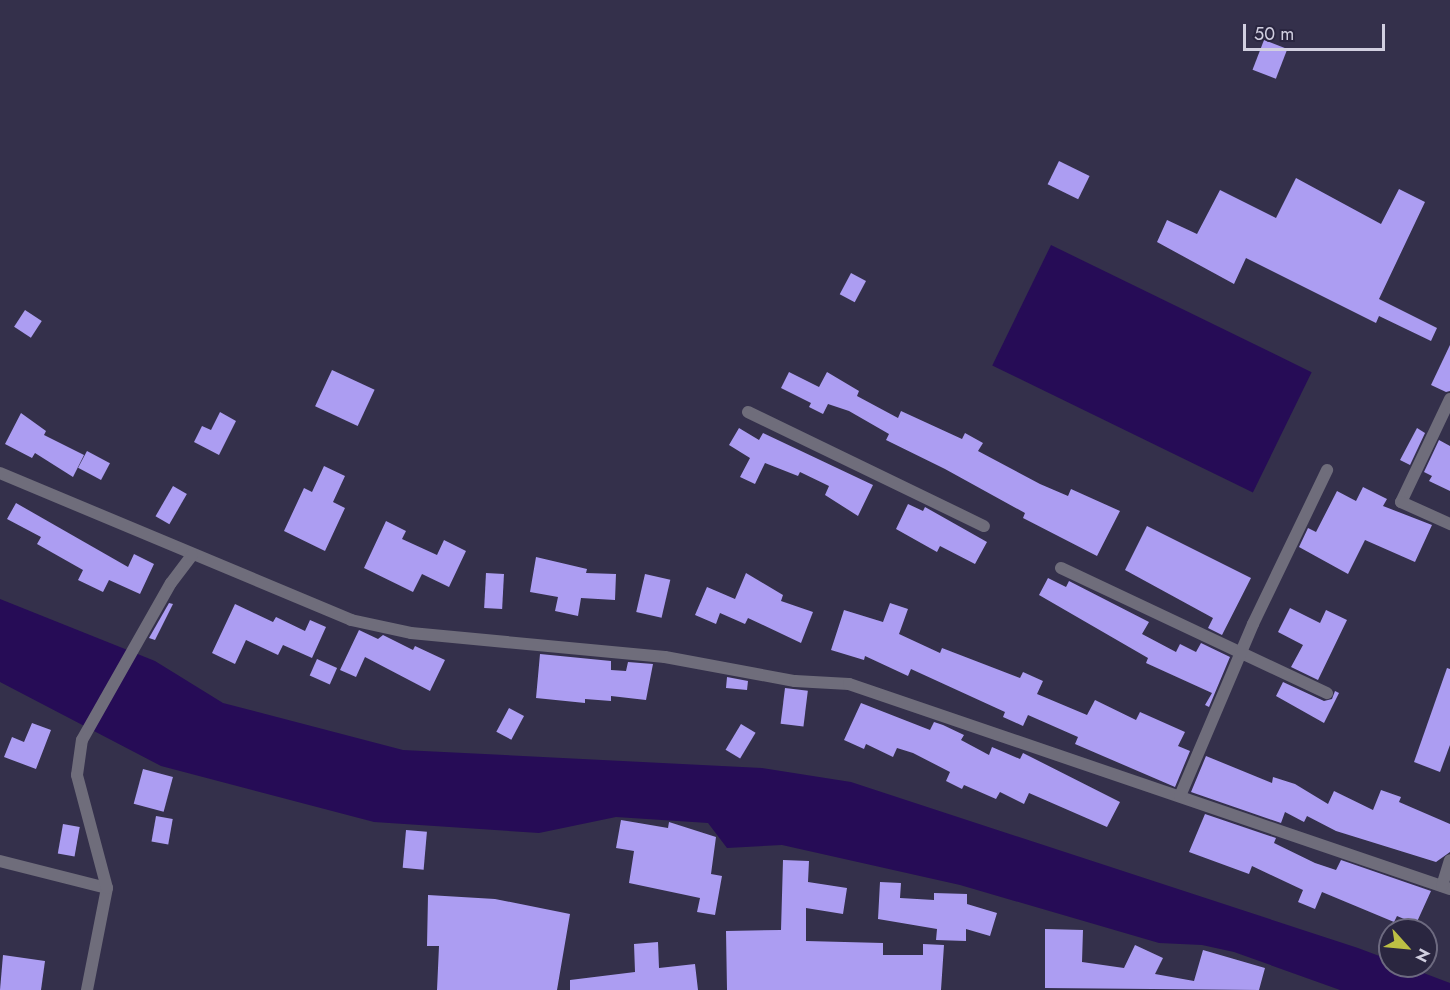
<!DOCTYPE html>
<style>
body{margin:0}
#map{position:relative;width:1450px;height:990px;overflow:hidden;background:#34304b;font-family:Jost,sans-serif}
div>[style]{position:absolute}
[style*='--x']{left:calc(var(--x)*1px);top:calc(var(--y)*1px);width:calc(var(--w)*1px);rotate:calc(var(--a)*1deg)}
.water>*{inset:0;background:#260c56;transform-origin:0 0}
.building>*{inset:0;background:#ac9df2;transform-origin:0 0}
.minor>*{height:12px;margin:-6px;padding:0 6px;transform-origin:6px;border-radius:6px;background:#6f6d7b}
span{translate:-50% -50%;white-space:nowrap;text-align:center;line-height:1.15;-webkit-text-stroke:6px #2a2640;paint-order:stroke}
.north{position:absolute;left:1378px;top:918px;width:60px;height:60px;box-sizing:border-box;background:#2a2640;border:2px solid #6d6a80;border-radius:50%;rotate:117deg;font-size:16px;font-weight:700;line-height:24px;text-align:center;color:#d1cfe0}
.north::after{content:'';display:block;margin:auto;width:21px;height:27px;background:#bcbf44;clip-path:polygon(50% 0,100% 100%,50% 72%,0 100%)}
.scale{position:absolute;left:1243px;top:24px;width:142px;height:27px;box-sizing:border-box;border:3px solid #d1cfe0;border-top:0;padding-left:8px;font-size:18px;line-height:21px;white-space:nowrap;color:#d1cfe0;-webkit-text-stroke:4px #2a2640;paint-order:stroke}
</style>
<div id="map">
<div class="water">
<div style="left:1051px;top:245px;width:290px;height:134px;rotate:26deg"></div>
<div style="clip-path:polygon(0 599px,155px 661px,223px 703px,403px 750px,762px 768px,851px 782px,1358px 948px,1390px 960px,1390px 966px,1405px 966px,1450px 983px,1450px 990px,1340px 990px,1234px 952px,1202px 945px,1159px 943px,960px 885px,782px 845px,727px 848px,708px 823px,616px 817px,539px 833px,374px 822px,161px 766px,0 682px)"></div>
</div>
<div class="building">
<div style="left:1264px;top:40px;width:25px;height:32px;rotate:21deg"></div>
<div style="left:1059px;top:161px;width:34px;height:26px;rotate:26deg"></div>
<div style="clip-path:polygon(1296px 178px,1381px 224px,1399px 189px,1425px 202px,1379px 299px,1437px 328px,1431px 341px,1379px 316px,1376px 323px,1246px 258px,1234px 284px,1157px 242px,1167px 220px,1197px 234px,1220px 190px,1276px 218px)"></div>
<div style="left:851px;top:273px;width:17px;height:24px;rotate:28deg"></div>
<div style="left:25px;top:310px;width:20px;height:20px;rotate:33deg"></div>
<div style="clip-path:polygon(1450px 345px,1450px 391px,1446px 392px,1431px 385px)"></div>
<div style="left:332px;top:370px;width:47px;height:40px;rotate:25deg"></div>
<div style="clip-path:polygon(789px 372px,819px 387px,827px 372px,859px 391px,857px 396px,898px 418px,901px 411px,962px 439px,965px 433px,983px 443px,978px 451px,1040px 484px,1068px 496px,1071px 489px,1120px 511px,1097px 556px,1023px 518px,1025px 513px,945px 469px,886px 440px,889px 434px,849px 411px,828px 404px,823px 414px,809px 407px,811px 403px,781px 388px)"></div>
<div style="clip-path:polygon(220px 412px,236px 421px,219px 455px,194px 442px,202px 426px,211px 430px)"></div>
<div style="clip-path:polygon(21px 413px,46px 431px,44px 435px,84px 455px,73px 477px,35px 453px,32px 458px,5px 444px)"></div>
<div style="clip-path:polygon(739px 428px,759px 440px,763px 433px,873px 485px,858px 516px,825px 495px,829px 486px,800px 472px,798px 476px,765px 463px,755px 484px,740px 477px,750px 458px,729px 445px)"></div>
<div style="clip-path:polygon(1417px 428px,1425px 433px,1410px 465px,1400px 460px)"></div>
<div style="clip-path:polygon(1439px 440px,1450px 446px,1450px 491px,1429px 481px,1432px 476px,1424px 472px)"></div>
<div style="left:87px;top:451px;width:26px;height:19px;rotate:28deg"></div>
<div style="clip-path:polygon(324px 466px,345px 476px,333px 502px,345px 508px,325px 551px,284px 531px,304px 488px,312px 492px)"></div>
<div style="left:173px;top:486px;width:16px;height:35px;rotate:30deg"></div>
<div style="clip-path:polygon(1363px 487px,1387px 499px,1383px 506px,1432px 525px,1415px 562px,1365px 540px,1348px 574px,1299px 547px,1308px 528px,1316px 532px,1337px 491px,1356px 501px)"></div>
<div style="clip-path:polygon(16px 503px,128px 567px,134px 554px,154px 564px,140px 594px,109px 580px,103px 592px,78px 580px,83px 570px,37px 544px,41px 537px,7px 519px)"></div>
<div style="clip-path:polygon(908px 504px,923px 511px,925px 507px,987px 542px,975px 564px,940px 546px,937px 552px,896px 529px)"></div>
<div style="clip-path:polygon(386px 521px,406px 531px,402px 539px,437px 555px,444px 540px,466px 551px,449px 587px,422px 574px,413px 592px,364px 568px)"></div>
<div style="clip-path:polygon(1147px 526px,1251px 578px,1222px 635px,1208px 628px,1213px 618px,1125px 570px)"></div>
<div style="clip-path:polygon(536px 557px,587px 569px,586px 573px,616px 574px,615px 600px,581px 598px,578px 616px,555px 611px,558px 597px,530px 592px)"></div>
<div style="left:486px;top:573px;width:18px;height:35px;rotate:3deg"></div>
<div style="clip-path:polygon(746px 573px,783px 595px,781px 601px,813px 612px,801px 643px,748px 618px,745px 624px,720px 613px,716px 624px,695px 615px,707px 587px,735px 599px)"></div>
<div style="left:645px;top:574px;width:26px;height:39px;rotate:13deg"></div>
<div style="clip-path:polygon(1048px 578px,1066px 587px,1069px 581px,1149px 622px,1142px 634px,1176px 652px,1180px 644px,1196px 652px,1201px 643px,1230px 657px,1209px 707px,1205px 705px,1212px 693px,1146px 663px,1148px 658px,1039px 595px)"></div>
<div style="clip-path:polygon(169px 603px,173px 604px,155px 640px,149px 638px)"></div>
<div style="clip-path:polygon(890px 603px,908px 609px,899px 634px,940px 653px,942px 648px,1020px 678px,1023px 672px,1043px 681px,1037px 694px,1087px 715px,1095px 700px,1136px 720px,1140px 712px,1185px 732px,1178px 746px,1190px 751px,1175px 787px,1075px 744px,1078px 737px,1028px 715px,1023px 726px,1003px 717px,1005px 712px,911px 669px,908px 676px,865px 656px,864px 660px,831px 650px,844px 610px,883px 622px)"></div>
<div style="clip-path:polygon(235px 604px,273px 622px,276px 617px,305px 631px,310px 620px,326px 627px,312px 658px,283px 645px,278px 655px,246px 640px,235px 664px,212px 653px)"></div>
<div style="clip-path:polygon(1290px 608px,1320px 623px,1326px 610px,1347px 620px,1318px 680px,1291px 667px,1303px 645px,1278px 632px)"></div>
<div style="clip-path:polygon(359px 630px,378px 639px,383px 635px,413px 650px,415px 646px,445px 660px,430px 691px,365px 657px,356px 677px,340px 670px)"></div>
<div style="clip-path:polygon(540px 654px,611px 661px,611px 670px,626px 671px,628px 662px,653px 664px,646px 700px,611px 696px,611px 701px,585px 699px,585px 703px,536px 698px)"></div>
<div style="left:317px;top:659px;width:22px;height:18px;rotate:24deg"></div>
<div style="clip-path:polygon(1447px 668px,1450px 669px,1450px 745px,1440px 772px,1414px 762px)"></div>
<div style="clip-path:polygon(727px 677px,748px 681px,747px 690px,726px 688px)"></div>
<div style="clip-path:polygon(1283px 682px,1324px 701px,1332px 699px,1335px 691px,1339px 693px,1324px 723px,1276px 696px)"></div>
<div style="left:785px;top:688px;width:23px;height:36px;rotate:7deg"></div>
<div style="clip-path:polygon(861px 703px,930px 730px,934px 722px,943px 725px,964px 735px,961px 740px,989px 755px,992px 747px,1020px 759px,1023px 753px,1120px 802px,1107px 827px,1029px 793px,1024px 804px,1000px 792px,996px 799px,964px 785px,962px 789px,946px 781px,950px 772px,913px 753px,897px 748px,893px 757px,866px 744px,864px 749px,844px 740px)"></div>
<div style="left:509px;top:708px;width:17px;height:27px;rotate:28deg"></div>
<div style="clip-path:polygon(32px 723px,51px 730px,36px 769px,4px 757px,12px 737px,24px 742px)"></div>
<div style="left:741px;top:724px;width:17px;height:30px;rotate:31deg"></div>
<div style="clip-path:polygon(1206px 756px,1272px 783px,1273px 777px,1295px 784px,1328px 804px,1334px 791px,1373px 810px,1381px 790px,1401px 797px,1399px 802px,1450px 824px,1450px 852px,1436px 862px,1336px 831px,1307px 816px,1304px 822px,1285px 812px,1281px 823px,1191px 792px)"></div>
<div style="left:143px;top:769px;width:31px;height:36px;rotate:15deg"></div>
<div style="clip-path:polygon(1205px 814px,1276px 838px,1274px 843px,1315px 863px,1336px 870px,1341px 860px,1431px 891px,1416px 924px,1397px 916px,1394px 922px,1322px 892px,1315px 909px,1298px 902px,1303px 890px,1252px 866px,1249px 874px,1189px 852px)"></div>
<div style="left:156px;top:816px;width:17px;height:26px;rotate:10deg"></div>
<div style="clip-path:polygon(621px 820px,668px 828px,669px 822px,716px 837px,711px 874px,722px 876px,715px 915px,697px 912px,700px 898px,629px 883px,634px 851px,616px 848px)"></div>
<div style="left:63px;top:824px;width:17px;height:30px;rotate:10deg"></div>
<div style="left:406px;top:830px;width:21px;height:38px;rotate:5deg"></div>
<div style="clip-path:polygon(783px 860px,809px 861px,808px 882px,847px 888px,843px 914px,806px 908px,806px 941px,883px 943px,883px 955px,923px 955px,923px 944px,944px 945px,941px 990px,727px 990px,726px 931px,781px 930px)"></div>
<div style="clip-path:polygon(880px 882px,901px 883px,900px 898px,934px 900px,934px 893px,967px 894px,967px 904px,997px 913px,990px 936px,966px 929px,966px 941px,936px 940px,937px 929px,878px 919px)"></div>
<div style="clip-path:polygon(428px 895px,495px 899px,570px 914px,557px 990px,437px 990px,439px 946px,427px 946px)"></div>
<div style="clip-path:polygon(1045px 929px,1083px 930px,1082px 962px,1124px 968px,1135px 945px,1163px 958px,1155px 974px,1194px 981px,1203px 950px,1265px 968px,1259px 990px,1045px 988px)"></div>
<div style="clip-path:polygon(658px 942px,659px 968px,695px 964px,698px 990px,570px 990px,570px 980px,635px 972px,634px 944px)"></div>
<div style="clip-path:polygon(3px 955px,45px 961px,41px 990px,0 990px)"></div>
</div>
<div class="minor">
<div style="--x:1450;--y:399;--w:114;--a:115.4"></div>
<div style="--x:1401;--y:502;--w:54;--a:24.2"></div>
<div style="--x:748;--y:412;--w:262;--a:25.8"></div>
<div style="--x:0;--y:473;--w:381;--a:22.7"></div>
<div style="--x:351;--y:620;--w:61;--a:12.2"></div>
<div style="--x:411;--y:633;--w:255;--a:5.4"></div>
<div style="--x:665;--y:657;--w:132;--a:10.5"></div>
<div style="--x:795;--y:681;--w:54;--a:3.2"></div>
<div style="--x:849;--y:684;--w:635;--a:18.83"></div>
<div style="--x:1061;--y:568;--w:294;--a:25.2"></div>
<div style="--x:1180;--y:796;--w:187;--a:-67"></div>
<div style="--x:1253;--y:624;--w:171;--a:-64.3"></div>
<div style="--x:0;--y:861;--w:110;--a:14.2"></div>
<div style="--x:1442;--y:886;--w:27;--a:-73"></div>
<div style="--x:87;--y:990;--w:104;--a:-78.9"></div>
<div style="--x:107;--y:888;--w:117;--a:-104.9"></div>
<div style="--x:77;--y:775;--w:35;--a:-82"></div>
<div style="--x:82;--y:740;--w:180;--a:-60.5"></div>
<div style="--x:171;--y:583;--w:35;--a:-53"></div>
</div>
<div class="north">N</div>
<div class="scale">50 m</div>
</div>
